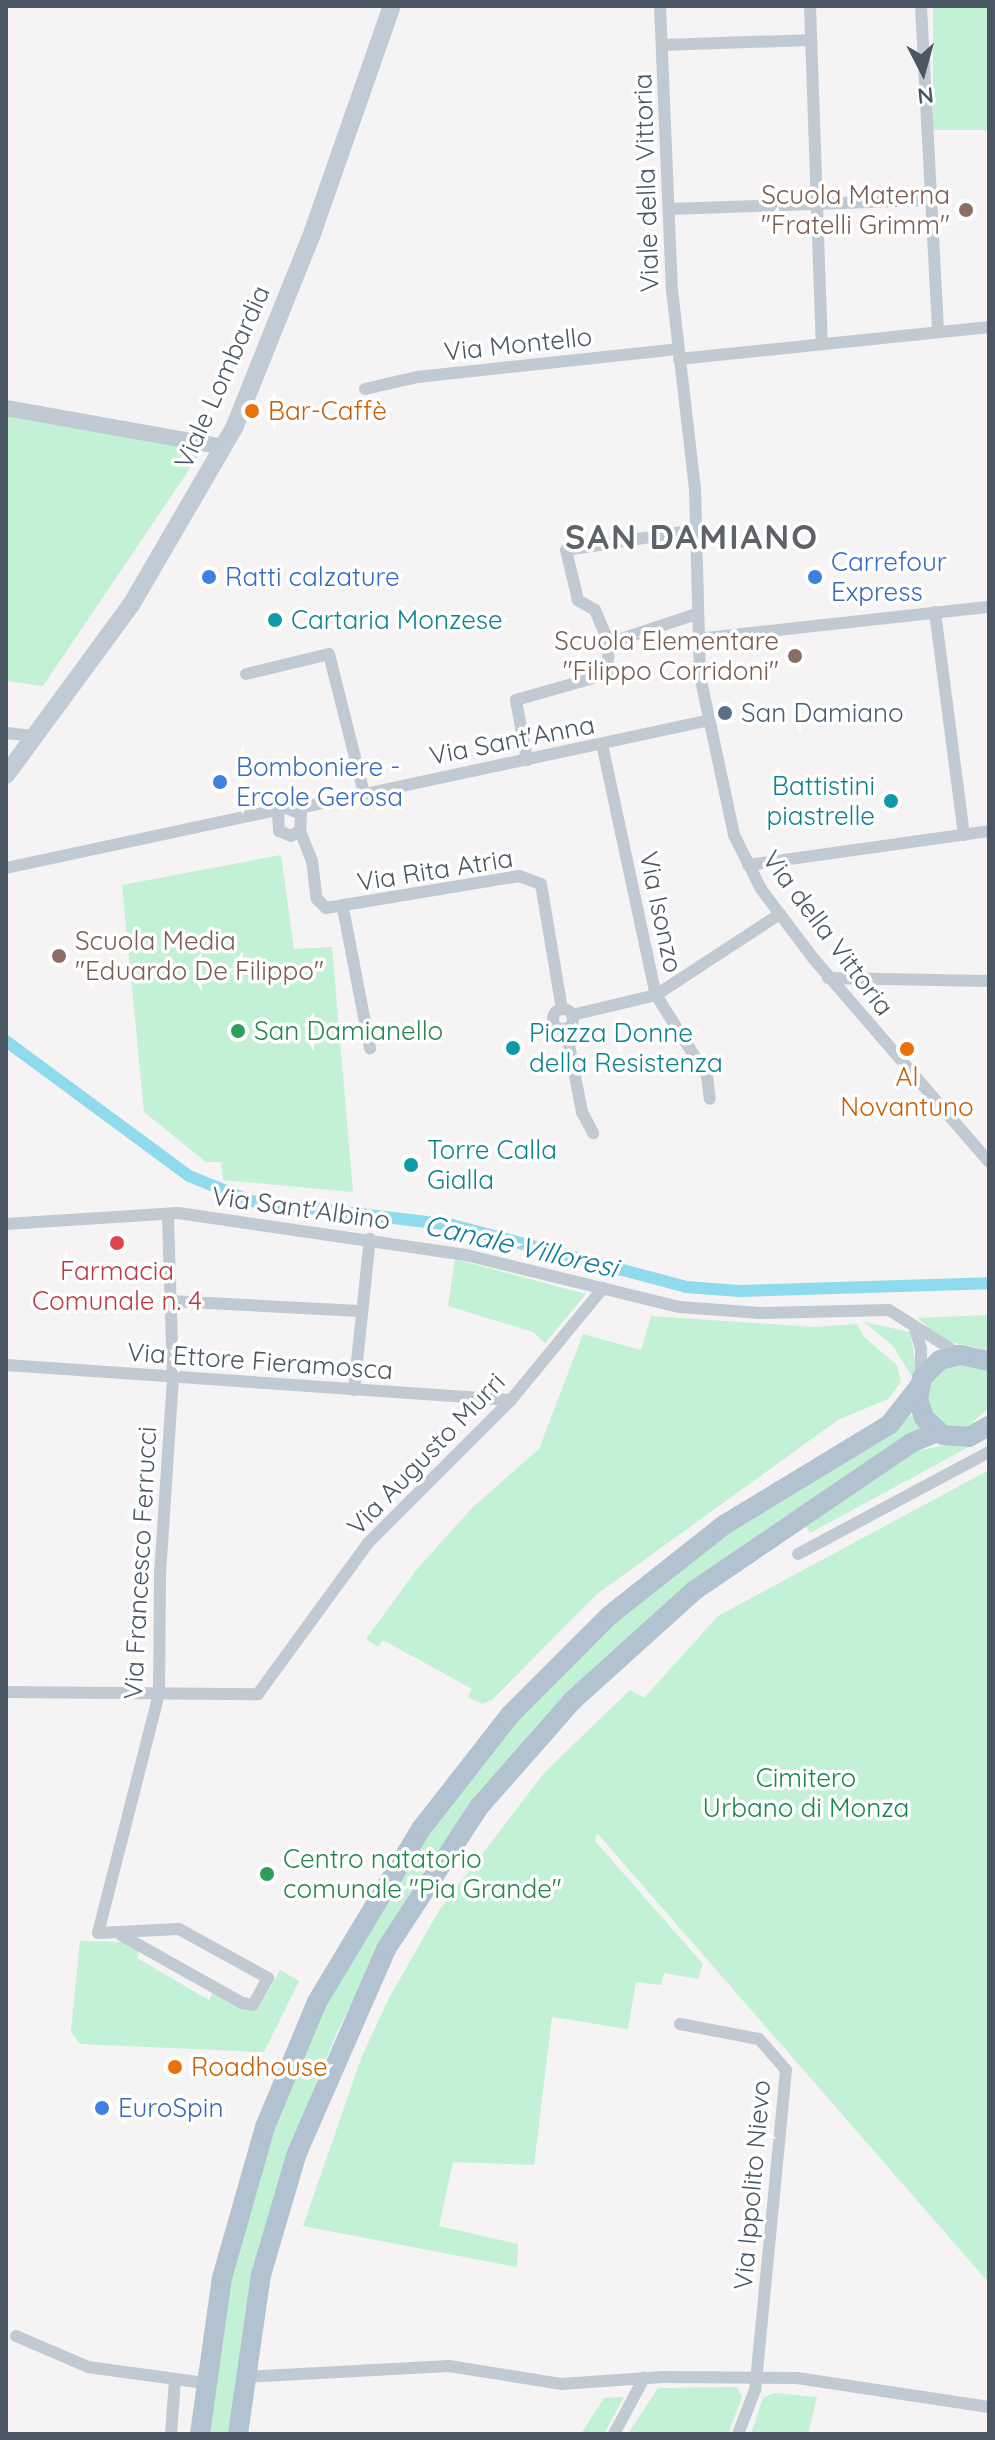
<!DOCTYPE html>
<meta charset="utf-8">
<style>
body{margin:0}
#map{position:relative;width:995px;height:2440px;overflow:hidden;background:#f5f3f3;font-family:Quicksand,sans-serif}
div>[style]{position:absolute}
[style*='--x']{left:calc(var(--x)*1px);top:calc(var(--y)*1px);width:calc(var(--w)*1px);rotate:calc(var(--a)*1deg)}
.green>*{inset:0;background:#c3f1d5;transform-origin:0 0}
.canal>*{height:12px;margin:-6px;padding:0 6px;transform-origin:6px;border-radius:6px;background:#90daee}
.minor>*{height:12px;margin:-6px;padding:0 6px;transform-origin:6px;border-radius:6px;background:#c1cad2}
.minor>.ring{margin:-6px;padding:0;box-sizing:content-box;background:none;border:12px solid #c1cad2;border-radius:50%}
.tertiary>*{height:16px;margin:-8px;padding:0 8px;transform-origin:8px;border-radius:8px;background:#c1cad2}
.secondary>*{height:18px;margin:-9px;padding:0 9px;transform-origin:9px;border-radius:9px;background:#c1cbd6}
.primary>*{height:20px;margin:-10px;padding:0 10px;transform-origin:10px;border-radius:10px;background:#b3c2d1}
.dots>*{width:22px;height:22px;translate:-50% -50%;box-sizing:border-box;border:4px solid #fff;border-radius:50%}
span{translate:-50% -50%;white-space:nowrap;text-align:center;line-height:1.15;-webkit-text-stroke:7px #fff;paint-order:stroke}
.street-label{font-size:26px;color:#4a5661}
.education-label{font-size:26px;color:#785e54}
.right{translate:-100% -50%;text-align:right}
.left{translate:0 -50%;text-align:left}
.food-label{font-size:26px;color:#c56008}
.shop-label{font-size:26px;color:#366cbe}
.culture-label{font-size:26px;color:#0d838f}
.service-label{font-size:26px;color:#4e5e75}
.leisure-label{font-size:26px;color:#27864d}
.health-label{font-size:26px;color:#be3a42}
.park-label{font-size:26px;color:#17864f}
.water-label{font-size:28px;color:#0c7c9b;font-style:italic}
.district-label{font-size:34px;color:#5f6368;font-weight:700;letter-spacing:2px}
.frame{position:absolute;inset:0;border:8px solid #4a5661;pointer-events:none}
.north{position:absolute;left:883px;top:32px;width:80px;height:80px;-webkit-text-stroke:6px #fff;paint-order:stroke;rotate:174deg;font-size:22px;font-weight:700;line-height:32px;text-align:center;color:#4a5661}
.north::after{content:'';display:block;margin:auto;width:28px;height:36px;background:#4a5661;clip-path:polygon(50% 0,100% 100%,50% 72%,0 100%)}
</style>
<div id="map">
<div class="green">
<div style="left:933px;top:6px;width:56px;height:124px"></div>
<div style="clip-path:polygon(6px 414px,190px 444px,199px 455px,43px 686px,6px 681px)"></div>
<div style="clip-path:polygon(281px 855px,294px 949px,332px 947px,353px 1192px,223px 1180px,221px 1162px,206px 1162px,144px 1112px,122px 885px)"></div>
<div style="clip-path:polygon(455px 1259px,586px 1294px,545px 1343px,533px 1332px,448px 1306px)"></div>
<div style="clip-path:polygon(989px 1315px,989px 1350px,940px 1340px,918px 1318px)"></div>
<div style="clip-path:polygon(651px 1316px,813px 1327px,857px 1324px,864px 1337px,897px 1365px,901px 1382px,888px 1399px,838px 1420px,597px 1594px,493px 1699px,482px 1704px,468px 1697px,472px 1689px,383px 1640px,378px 1647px,366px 1639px,417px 1569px,472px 1508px,539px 1449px,583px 1334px,641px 1350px)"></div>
<div style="clip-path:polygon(864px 1322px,910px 1332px,918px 1376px,912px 1377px,893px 1346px)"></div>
<div style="clip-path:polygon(956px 1363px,989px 1370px,989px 1408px,967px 1427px,945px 1425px,929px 1409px,927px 1389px,937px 1371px)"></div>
<div style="clip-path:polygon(912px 1415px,922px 1430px,592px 1672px,384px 1941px,337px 2032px,287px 2156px,242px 2333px,230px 2434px,206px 2434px,221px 2315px,264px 2150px,317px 2018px,400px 1870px,499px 1738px,578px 1654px,679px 1567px,786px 1493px)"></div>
<div style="clip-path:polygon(989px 1436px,810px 1533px,806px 1526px,912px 1452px)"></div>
<div style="clip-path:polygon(989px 1470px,989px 2283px,597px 1833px,595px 1841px,703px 1964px,698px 1979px,664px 1973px,661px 1985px,636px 1982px,628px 2029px,552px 2017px,534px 2165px,453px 2162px,439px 2226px,518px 2244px,517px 2267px,303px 2226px,362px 2056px,390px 1996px,440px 1909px,545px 1772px,630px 1690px,644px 1698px,718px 1616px)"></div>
<div style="clip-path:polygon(80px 1941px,123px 1942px,140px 1950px,137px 1958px,209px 2000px,213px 1992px,244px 2009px,258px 2009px,280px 1970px,299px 1981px,264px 2052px,80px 2044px,71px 2032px)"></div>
<div style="clip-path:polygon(737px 2387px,742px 2397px,728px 2434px,628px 2434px,658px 2388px)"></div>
<div style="clip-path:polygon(774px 2393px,817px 2397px,808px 2434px,751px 2434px,763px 2398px)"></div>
<div style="clip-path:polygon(624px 2397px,604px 2434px,581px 2434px,604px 2398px)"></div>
</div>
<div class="canal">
<div style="--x:6;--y:1041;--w:227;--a:36.4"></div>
<div style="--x:189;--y:1176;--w:67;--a:22"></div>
<div style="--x:251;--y:1201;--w:202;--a:6.8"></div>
<div style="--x:452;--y:1225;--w:242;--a:14.8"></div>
<div style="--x:686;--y:1287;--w:54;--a:4.2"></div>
<div style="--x:740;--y:1291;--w:249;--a:-1.8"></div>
</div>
<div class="minor">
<div style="--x:660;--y:6;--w:284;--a:87.6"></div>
<div style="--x:672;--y:290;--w:199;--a:83.4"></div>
<div style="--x:695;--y:488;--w:188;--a:88.5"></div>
<div style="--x:700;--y:676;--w:163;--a:77.9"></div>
<div style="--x:734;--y:835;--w:60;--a:63.4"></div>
<div style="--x:761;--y:889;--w:86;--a:53"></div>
<div style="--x:813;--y:958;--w:269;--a:49.2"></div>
<div style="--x:810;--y:6;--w:336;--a:88"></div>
<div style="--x:921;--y:6;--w:325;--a:87"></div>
<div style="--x:662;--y:45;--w:147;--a:-1.9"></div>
<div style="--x:669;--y:209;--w:264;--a:-2"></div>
<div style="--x:679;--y:359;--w:312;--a:-5.9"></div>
<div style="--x:365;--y:389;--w:53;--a:-13"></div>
<div style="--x:417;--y:377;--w:262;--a:-6.1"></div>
<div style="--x:935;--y:612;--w:225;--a:82.6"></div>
<div style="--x:697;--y:639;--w:294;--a:-6.3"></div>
<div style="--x:609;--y:643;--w:92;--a:-18.4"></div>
<div style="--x:246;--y:674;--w:85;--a:-13.5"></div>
<div style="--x:329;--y:654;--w:143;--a:75.9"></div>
<div style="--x:6;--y:733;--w:30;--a:6"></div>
<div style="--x:602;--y:744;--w:257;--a:77.9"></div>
<div style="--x:656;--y:995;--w:96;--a:57.8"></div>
<div style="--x:707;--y:1076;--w:23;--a:83"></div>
<div style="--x:527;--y:760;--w:61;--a:-100.4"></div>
<div style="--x:516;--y:700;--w:95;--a:-15.9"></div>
<div style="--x:607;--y:674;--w:31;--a:-86"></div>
<div style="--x:609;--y:643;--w:36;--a:-113"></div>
<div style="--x:595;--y:610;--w:20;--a:-150"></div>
<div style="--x:578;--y:600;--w:51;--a:-103.5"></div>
<div style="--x:566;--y:550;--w:131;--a:-8.8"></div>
<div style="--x:295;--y:809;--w:421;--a:-12.1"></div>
<div style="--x:300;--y:831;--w:32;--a:68"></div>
<div style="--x:312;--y:861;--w:38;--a:83"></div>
<div style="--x:317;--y:899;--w:13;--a:45"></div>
<div style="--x:326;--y:908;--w:196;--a:-9.4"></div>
<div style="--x:519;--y:876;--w:23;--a:20"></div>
<div style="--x:541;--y:884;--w:127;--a:80.5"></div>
<div style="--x:748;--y:865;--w:243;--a:-8"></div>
<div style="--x:6;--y:868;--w:286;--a:-12.1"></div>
<div style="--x:286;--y:808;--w:16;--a:22"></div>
<div style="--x:301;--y:814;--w:17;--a:93"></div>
<div style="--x:300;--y:831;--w:10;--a:151"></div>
<div style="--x:291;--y:836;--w:13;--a:-157"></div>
<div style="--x:279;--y:831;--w:17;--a:-93"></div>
<div style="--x:343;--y:908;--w:143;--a:79.1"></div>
<div style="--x:828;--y:978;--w:161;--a:1.1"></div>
<div class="ring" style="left:553px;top:1009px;width:8px;height:8px"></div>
<div style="--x:572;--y:1015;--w:86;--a:-13.4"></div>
<div style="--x:656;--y:995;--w:148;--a:-33.2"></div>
<div style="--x:566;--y:1029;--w:85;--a:79.1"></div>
<div style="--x:582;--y:1112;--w:24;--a:62"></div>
<div style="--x:6;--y:1224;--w:172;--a:-3.7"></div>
<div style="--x:178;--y:1213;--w:291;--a:8.3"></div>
<div style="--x:466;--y:1255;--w:220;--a:13.7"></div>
<div style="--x:680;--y:1307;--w:80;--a:4.3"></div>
<div style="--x:760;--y:1313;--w:129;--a:-1.3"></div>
<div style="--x:889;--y:1310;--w:83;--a:32.2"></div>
<div style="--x:169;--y:1301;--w:191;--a:3"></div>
<div style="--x:915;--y:1329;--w:21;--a:73"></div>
<div style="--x:921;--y:1349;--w:28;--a:90"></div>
<div style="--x:6;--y:1365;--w:506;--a:3.96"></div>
<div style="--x:354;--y:1390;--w:152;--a:-84"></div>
<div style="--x:798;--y:1554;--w:217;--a:-28.1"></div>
<div style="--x:6;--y:1692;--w:252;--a:0.5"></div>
<div style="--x:258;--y:1694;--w:187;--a:-53.9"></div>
<div style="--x:368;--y:1543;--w:202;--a:-45"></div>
<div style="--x:511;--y:1400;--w:145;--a:-50.6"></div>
<div style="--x:121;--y:1935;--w:139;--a:29.3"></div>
<div style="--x:242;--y:2003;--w:11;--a:10"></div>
<div style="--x:253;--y:2005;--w:31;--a:-61"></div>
<div style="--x:268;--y:1978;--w:102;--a:-151.2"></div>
<div style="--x:179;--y:1929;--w:81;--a:177.2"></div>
<div style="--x:98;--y:1933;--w:247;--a:-75.7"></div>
<div style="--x:159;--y:1694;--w:120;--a:-89.5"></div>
<div style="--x:160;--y:1574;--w:197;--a:-86.2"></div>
<div style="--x:173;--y:1377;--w:163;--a:-91.8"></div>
<div style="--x:680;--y:2024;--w:80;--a:10.8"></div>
<div style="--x:759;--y:2039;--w:41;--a:48.9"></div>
<div style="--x:786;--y:2070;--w:321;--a:95.5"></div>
<div style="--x:755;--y:2390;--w:47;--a:111.1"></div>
<div style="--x:16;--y:2336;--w:78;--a:23.3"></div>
<div style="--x:88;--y:2367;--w:118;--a:7.8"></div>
<div style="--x:244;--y:2377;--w:205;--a:-3.1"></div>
<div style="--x:449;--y:2366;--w:113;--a:9.1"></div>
<div style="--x:561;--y:2384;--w:101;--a:-4"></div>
<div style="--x:662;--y:2377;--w:135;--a:0.4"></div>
<div style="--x:797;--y:2378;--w:194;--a:8.6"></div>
<div style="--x:171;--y:2434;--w:55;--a:-85.8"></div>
<div style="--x:614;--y:2434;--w:64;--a:-61.8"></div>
</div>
<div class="tertiary">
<div style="--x:6;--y:408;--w:221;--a:10.1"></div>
</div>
<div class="secondary">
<div style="--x:6;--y:775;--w:211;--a:-53.7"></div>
<div style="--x:131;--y:605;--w:205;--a:-59.8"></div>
<div style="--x:234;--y:428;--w:212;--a:-68.1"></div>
<div style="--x:313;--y:231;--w:238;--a:-70.7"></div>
</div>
<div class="primary">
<div style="--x:989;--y:1361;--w:30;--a:-168"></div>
<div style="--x:960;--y:1355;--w:21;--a:166"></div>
<div style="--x:940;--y:1360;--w:25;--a:135"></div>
<div style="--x:922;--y:1378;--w:21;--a:101"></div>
<div style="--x:918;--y:1399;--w:20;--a:72"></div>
<div style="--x:924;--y:1418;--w:25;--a:42"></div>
<div style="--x:943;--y:1435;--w:26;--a:4"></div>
<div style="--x:969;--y:1437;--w:23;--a:-29"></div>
<div style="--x:200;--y:2434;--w:158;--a:-82"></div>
<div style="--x:222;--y:2278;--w:157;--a:-74.1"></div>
<div style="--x:265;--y:2127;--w:135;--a:-67.4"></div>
<div style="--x:317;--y:2002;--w:202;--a:-59"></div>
<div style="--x:421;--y:1829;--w:145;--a:-52"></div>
<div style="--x:510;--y:1715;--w:141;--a:-45"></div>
<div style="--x:610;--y:1615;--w:145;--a:-38.3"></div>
<div style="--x:724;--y:1525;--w:194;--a:-31.3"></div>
<div style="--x:890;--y:1424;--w:46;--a:-52.1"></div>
<div style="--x:238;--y:2434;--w:161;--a:-81.8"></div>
<div style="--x:261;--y:2275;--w:127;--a:-73.6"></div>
<div style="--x:297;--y:2153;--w:223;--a:-66.4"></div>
<div style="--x:386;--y:1949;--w:170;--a:-56.8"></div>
<div style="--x:479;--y:1807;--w:141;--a:-48.7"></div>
<div style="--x:572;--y:1701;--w:166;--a:-42.1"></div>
<div style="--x:695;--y:1590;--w:261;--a:-34.2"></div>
<div style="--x:911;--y:1443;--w:28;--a:-23"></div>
</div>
<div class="dots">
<div style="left:966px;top:210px;background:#8d6e63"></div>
<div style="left:252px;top:411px;background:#e8710a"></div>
<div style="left:209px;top:577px;background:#3f7fe0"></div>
<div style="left:815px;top:577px;background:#3f7fe0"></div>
<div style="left:275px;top:620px;background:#0f9aa8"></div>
<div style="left:795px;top:656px;background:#8d6e63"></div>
<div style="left:725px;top:713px;background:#5c6f8a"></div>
<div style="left:220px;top:782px;background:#3f7fe0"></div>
<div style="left:891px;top:801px;background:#0f9aa8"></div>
<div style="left:59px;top:956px;background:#8d6e63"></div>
<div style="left:238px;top:1031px;background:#2e9e5b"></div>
<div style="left:513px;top:1048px;background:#0f9aa8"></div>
<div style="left:907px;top:1049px;background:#e8710a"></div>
<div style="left:411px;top:1165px;background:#0f9aa8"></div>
<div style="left:117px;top:1243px;background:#e0444e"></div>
<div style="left:267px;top:1874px;background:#2e9e5b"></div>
<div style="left:175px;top:2067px;background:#e8710a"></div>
<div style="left:102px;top:2108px;background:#3f7fe0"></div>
</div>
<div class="street-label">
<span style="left:646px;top:183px;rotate:-92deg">Viale della Vittoria</span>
<span style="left:518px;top:344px;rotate:-6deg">Via Montello</span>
<span style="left:222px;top:377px;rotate:-66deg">Viale Lombardia</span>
<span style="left:512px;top:740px;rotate:-11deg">Via Sant'Anna</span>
<span style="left:435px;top:870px;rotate:-9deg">Via Rita Atria</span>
<span style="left:661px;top:912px;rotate:78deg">Via Isonzo</span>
<span style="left:828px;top:933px;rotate:53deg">Via della Vittoria</span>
<span style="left:301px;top:1208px;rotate:8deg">Via Sant'Albino</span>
<span style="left:260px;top:1361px;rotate:4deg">Via Ettore Fieramosca</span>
<span style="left:426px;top:1454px;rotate:-46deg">Via Augusto Murri</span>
<span style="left:140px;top:1563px;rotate:-87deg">Via Francesco Ferrucci</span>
<span style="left:752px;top:2185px;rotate:-85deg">Via Ippolito Nievo</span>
</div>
<div class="education-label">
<span class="right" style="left:950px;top:210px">Scuola Materna<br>"Fratelli Grimm"</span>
<span class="right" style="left:779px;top:656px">Scuola Elementare<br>"Filippo Corridoni"</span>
<span class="left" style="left:75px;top:956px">Scuola Media<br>"Eduardo De Filippo"</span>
</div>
<div class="food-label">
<span class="left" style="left:268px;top:411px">Bar-Caffè</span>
<span style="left:907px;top:1092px">Al<br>Novantuno</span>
<span class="left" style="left:191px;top:2067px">Roadhouse</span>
</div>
<div class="shop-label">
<span class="left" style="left:831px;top:577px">Carrefour<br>Express</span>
<span class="left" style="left:225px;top:577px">Ratti calzature</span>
<span class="left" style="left:236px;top:782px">Bomboniere -<br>Ercole Gerosa</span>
<span class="left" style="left:118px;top:2108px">EuroSpin</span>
</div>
<div class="culture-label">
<span class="left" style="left:291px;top:620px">Cartaria Monzese</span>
<span class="right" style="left:875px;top:801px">Battistini<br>piastrelle</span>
<span class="left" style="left:529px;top:1048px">Piazza Donne<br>della Resistenza</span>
<span class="left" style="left:427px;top:1165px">Torre Calla<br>Gialla</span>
</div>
<div class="service-label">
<span class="left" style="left:741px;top:713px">San Damiano</span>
</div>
<div class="leisure-label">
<span class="left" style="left:254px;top:1031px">San Damianello</span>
<span class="left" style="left:283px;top:1874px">Centro natatorio<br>comunale "Pia Grande"</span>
</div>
<div class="health-label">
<span style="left:117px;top:1286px">Farmacia<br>Comunale n. 4</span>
</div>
<div class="park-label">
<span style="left:806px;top:1793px">Cimitero<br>Urbano di Monza</span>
</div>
<div class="water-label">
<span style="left:521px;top:1246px;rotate:13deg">Canale Villoresi</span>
</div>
<div class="district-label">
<span style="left:692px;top:537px">SAN DAMIANO</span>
</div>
<div class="frame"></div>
<div class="north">N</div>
</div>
